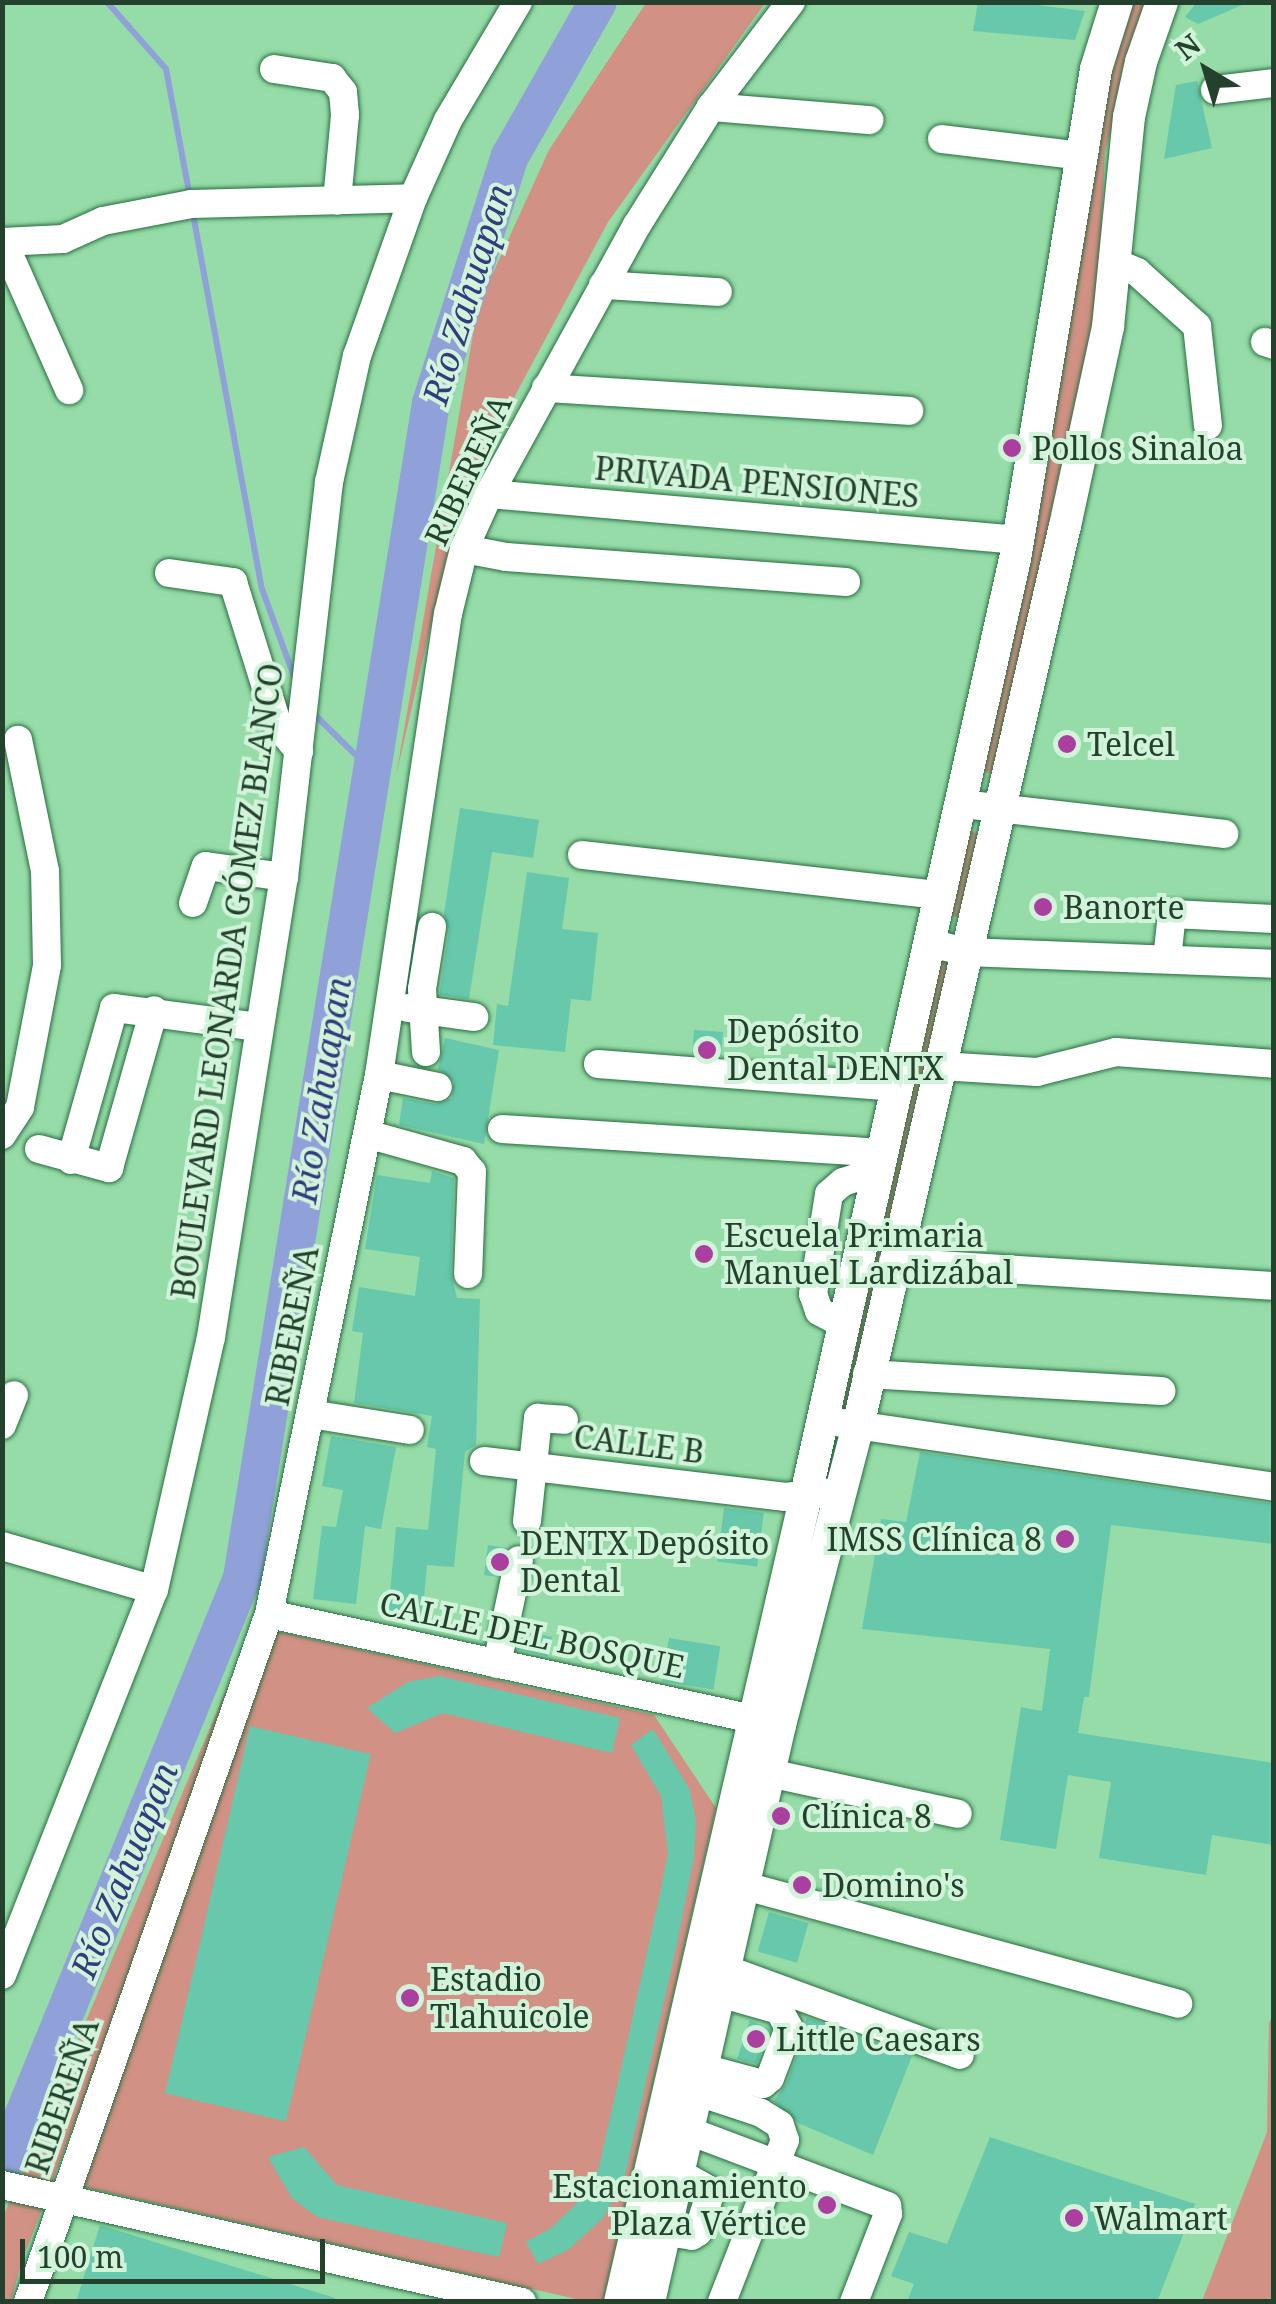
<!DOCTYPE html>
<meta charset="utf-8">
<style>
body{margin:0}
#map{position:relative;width:1276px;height:2304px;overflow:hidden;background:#95dca8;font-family:"Noto Serif",serif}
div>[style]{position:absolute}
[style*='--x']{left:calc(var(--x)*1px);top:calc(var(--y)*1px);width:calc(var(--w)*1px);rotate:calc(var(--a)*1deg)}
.green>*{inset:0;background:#d19184;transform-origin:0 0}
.stream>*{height:6px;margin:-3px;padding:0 3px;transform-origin:3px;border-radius:3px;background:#90a0d8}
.river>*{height:38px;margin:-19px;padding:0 19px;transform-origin:19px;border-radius:19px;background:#90a0d8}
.building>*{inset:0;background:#67c8ac;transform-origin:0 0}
.roads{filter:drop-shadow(0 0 2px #286e41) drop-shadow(0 0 2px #286e41)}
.minor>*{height:28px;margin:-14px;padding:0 14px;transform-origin:14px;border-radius:14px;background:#fff}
.major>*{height:32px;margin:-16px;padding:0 16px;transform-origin:16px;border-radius:16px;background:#fff}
.dots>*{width:28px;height:28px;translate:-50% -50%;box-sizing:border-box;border:5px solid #d1f3d9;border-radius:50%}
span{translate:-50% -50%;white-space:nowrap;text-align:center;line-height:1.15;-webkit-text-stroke:8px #d1f3d9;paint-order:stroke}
.poi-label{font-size:32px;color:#23412c}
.left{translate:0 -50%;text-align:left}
.right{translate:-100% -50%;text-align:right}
.street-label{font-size:32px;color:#23412c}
.water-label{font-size:35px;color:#303c7f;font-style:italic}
.frame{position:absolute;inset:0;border:5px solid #23412c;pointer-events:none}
.north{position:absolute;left:1156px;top:20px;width:100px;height:100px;-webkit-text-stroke:8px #d1f3d9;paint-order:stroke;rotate:322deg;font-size:28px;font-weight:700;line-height:40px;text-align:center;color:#23412c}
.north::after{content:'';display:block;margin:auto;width:35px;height:45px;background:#23412c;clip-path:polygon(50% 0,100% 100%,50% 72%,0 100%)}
.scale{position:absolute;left:20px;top:2239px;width:305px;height:45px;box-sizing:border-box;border:5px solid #23412c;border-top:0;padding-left:12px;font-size:30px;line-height:35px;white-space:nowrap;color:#23412c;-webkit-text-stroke:8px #d1f3d9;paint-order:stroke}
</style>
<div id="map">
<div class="green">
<div style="clip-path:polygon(646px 3px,765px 3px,608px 222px,502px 420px,446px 559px,396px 776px,478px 306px,549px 150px)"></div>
<div style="clip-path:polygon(1129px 3px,1145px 4px,1105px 152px,1097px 310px,1000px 775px,977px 770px,1103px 72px)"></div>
<div style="left:963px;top:829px;width:21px;height:86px;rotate:17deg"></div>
<div style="clip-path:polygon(935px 958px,962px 962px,854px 1409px,832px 1407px)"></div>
<div style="clip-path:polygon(251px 1631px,195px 1806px,21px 2264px,11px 2301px,3px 2302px,3px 2217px)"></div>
<div style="clip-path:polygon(275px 1631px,654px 1715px,716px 1808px,603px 2301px,585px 2301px,83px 2187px)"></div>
<div style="clip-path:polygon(1273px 2014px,1273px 2301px,1202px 2301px,1267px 2132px,1269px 2023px)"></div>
</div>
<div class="stream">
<div style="--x:107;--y:2;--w:89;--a:48.6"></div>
<div style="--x:166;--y:69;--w:130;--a:79.4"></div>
<div style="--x:193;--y:214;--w:381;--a:79.6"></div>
<div style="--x:262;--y:589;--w:96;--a:69.9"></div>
<div style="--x:312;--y:712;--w:84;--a:44.5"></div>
</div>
<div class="river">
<div style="--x:2;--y:2168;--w:637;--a:-67.86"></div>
<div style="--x:242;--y:1578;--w:1190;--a:-80.86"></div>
<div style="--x:431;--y:403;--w:259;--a:-72.3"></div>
<div style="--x:510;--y:156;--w:177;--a:-60.3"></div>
</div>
<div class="building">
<div style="clip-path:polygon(978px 2px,1012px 2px,1085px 11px,1075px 40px,973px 31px)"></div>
<div style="clip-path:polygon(1197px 2px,1249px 2px,1198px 24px,1185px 17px)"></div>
<div style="clip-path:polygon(1197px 81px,1212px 148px,1164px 159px,1176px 85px)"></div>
<div style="clip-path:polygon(460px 808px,539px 820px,533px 858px,492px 852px,469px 999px,440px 995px,440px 990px,449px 930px,444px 914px)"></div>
<div style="clip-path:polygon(527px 872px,569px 878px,562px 929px,598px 933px,591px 1001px,571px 999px,565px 1052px,493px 1045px,497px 1004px,508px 1006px)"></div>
<div style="left:694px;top:1030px;width:29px;height:24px;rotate:4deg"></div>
<div style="clip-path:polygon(445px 1038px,499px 1050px,484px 1144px,399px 1125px,403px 1098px,436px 1104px,452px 1098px,454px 1081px,438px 1069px)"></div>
<div style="clip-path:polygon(432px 1171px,454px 1178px,451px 1273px,457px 1298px,480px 1299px,476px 1445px,465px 1452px,454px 1567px,427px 1565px,422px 1618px,388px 1615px,396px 1527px,428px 1530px,436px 1449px,427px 1447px,432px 1416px,354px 1403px,363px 1333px,352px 1331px,359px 1287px,415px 1296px,420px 1257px,365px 1249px,377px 1175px,430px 1183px)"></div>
<div style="clip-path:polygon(331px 1436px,396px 1447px,381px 1529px,365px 1526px,356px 1604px,313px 1599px,322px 1526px,336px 1527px,343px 1490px,322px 1486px)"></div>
<div style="clip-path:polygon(920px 1452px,1274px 1504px,1274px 1544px,1111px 1525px,1089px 1697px,1084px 1697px,1078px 1733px,1274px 1763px,1274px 1845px,1212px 1835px,1206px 1875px,1099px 1858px,1111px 1782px,1068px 1775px,1056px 1849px,1000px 1840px,1021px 1707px,1042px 1711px,1050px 1649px,862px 1629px,881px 1519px,906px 1522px)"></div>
<div style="left:724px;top:1508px;width:40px;height:54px;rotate:7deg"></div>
<div style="clip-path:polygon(488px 1545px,507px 1548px,498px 1577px,484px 1575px)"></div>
<div style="left:522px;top:1630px;width:31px;height:20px;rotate:13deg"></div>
<div style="left:669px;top:1638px;width:52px;height:44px;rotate:9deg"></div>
<div style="clip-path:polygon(439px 1676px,620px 1718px,612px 1753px,443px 1713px,395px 1733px,367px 1708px,408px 1682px)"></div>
<div style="left:250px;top:1726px;width:124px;height:377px;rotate:13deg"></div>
<div style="clip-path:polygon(653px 1729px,689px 1788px,696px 1820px,694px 1857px,678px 1939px,624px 2180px,603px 2218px,568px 2250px,538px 2264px,526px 2242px,551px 2228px,579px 2201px,599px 2167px,658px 1903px,668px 1853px,661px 1796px,631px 1745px)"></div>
<div style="left:769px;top:1912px;width:41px;height:41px;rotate:16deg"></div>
<div style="clip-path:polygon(806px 2017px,912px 2056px,873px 2155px,798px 2123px,774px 2101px,786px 2084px,805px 2034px)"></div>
<div style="clip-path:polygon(750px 2020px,770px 2029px,757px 2064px,737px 2059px)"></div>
<div style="clip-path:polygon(990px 2137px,1195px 2204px,1157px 2302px,907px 2302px,914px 2284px,891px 2276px,909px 2232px,947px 2244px)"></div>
<div style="clip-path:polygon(304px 2147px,337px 2185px,507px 2223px,499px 2257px,317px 2217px,292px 2198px,268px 2157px)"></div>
<div style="clip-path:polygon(100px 2225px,335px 2298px,334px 2302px,76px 2302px)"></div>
</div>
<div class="roads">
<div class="minor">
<div style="--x:274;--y:69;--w:59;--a:8.8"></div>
<div style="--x:332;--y:78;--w:18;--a:52"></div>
<div style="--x:343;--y:92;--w:23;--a:85"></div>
<div style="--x:345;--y:115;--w:86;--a:95.3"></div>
<div style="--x:1215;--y:90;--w:59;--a:-6.8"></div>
<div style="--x:711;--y:107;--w:159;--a:4.7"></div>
<div style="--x:942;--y:139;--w:141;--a:6.9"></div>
<div style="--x:2;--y:242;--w:61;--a:-2.8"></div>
<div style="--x:63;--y:239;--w:44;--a:-24.2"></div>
<div style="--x:103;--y:221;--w:90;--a:-10.9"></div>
<div style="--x:191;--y:204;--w:222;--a:-1.5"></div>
<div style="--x:4;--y:243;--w:161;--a:66.1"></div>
<div style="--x:1116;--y:263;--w:23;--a:23"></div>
<div style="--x:1137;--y:272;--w:81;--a:42"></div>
<div style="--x:1197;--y:326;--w:100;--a:83.7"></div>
<div style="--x:603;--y:285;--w:115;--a:3.5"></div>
<div style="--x:1265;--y:342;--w:9;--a:18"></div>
<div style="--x:546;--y:388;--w:364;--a:3.6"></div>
<div style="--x:489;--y:494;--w:532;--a:4.96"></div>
<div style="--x:464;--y:549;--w:43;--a:10.8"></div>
<div style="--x:506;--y:557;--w:341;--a:4.2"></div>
<div style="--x:169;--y:573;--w:65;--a:8"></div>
<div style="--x:233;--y:582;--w:151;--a:72.6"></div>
<div style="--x:278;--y:726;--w:33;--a:50"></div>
<div style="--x:962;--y:804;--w:264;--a:6.5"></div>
<div style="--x:582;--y:855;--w:361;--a:6.4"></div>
<div style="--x:193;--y:903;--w:39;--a:-71"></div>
<div style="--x:206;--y:866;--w:79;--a:8"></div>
<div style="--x:930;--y:943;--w:36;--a:14"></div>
<div style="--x:965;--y:952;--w:309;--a:2.2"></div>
<div style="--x:1167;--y:959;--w:45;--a:-83.7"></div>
<div style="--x:1172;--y:914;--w:102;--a:2.8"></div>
<div style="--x:408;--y:1008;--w:67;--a:7.8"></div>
<div style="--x:426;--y:1052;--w:63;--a:-93.6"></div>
<div style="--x:422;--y:989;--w:63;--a:-80.8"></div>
<div style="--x:598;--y:1064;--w:300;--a:4.4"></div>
<div style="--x:941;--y:1066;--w:96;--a:3.6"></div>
<div style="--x:1037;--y:1072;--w:81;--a:-14.2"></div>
<div style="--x:1116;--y:1052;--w:158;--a:4.3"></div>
<div style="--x:379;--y:1075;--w:60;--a:11.5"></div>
<div style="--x:502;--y:1129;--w:380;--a:3.6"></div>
<div style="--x:367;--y:1134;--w:100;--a:15.7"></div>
<div style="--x:463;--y:1161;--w:14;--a:51"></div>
<div style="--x:472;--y:1172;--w:102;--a:92.2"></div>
<div style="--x:2;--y:1135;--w:33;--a:-57"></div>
<div style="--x:20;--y:1107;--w:145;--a:-79.2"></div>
<div style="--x:47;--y:965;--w:94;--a:-91.2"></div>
<div style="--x:45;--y:871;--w:134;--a:-101.6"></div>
<div style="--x:39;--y:1149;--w:73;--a:15.2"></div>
<div style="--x:109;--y:1168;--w:164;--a:-74.1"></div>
<div style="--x:71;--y:1160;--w:158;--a:-74.2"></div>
<div style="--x:114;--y:1008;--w:145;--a:7.5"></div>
<div style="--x:893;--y:1262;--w:382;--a:3.6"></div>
<div style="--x:843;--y:1324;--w:27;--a:-152"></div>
<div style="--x:819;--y:1311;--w:18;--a:-109"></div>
<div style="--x:813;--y:1294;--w:101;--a:-80.9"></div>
<div style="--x:829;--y:1194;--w:18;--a:-41"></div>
<div style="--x:843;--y:1182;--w:36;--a:-18"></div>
<div style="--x:867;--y:1374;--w:295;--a:3.3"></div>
<div style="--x:310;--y:1414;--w:101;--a:9.1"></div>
<div style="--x:822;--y:1420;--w:457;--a:8.4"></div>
<div style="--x:2;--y:1425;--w:32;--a:-68"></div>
<div style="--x:484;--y:1461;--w:304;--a:6.8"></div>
<div style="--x:786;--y:1497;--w:38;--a:-7"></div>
<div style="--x:527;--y:1521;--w:104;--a:-83.9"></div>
<div style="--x:538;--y:1418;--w:26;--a:4"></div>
<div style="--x:2;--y:1546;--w:158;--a:16.1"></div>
<div style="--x:269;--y:1614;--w:519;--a:12.24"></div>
<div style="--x:497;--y:1664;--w:106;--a:-78.1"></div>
<div style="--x:769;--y:1773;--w:193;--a:12.2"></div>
<div style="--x:745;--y:1886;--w:449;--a:15.2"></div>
<div style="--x:725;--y:1969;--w:250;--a:20.1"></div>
<div style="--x:2;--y:1975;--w:414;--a:-68.5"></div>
<div style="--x:154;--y:1590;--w:259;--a:-77.3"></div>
<div style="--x:211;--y:1337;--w:466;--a:-81"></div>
<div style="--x:284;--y:877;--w:398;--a:-83.5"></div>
<div style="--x:329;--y:482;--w:129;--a:-77.5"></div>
<div style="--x:357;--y:356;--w:168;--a:-70.5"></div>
<div style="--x:413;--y:198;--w:85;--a:-65.8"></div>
<div style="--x:448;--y:120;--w:137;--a:-59.3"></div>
<div style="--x:703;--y:2068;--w:62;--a:14.9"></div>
<div style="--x:763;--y:2084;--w:9;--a:-41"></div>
<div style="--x:770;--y:2078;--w:53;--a:-69.2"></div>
<div style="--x:789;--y:2028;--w:21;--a:-119"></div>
<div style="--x:779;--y:2010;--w:62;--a:-164.2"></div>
<div style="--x:698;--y:2092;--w:66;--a:18.4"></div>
<div style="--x:761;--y:2113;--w:22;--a:32"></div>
<div style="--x:780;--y:2125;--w:16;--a:72"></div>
<div style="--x:785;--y:2140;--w:174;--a:111.3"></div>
<div style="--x:689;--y:2131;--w:212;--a:20.7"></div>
<div style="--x:887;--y:2206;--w:8;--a:83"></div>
<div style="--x:888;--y:2214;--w:94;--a:111.1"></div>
<div style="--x:2;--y:2185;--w:533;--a:12.68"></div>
<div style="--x:665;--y:2232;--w:27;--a:8"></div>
<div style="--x:692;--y:2236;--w:7;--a:-34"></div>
<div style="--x:698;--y:2232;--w:43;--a:-72.4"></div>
<div style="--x:711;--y:2191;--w:35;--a:-151"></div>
<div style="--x:28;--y:2302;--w:729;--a:-70.7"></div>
<div style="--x:269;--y:1614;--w:550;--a:-78.47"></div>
<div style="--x:379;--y:1075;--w:466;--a:-81.5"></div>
<div style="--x:448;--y:614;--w:67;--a:-76.2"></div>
<div style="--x:464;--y:549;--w:60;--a:-65.6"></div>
<div style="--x:489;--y:494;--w:307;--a:-61.2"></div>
<div style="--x:637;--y:225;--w:139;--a:-57.9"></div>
<div style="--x:711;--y:107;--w:132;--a:-52.7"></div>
</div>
<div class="major">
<div style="--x:620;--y:2302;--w:815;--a:-77.02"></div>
<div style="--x:803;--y:1508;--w:972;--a:-77.41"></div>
<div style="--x:1015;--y:559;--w:497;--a:-80.6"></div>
<div style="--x:1096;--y:69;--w:70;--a:-72.6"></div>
<div style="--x:649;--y:2302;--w:592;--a:-77.21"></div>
<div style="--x:780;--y:1725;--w:309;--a:-75.4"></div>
<div style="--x:858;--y:1426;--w:923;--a:-77.05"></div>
<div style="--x:1065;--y:526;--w:204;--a:-77.8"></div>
<div style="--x:1108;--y:327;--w:211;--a:-84.3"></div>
<div style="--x:1129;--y:117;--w:56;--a:-77.7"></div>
<div style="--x:1141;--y:62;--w:64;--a:-70.7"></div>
</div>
</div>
<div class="dots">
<div style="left:1012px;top:448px;background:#ab3f9f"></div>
<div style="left:1067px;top:744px;background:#ab3f9f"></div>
<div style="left:1043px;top:907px;background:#ab3f9f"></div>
<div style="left:707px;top:1050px;background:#ab3f9f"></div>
<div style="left:704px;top:1254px;background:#ab3f9f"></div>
<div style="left:1065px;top:1539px;background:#ab3f9f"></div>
<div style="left:500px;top:1562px;background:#ab3f9f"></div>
<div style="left:781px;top:1816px;background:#ab3f9f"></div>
<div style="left:802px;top:1885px;background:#ab3f9f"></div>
<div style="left:410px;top:1998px;background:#ab3f9f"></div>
<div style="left:756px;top:2039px;background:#ab3f9f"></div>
<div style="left:827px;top:2205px;background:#ab3f9f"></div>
<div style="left:1074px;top:2218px;background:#ab3f9f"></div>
</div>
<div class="poi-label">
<span class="left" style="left:1032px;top:448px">Pollos Sinaloa</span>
<span class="left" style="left:1087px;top:744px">Telcel</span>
<span class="left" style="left:1063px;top:907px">Banorte</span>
<span class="left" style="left:727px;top:1050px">Depósito<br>Dental DENTX</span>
<span class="left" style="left:724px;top:1254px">Escuela Primaria<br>Manuel Lardizábal</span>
<span class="right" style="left:1042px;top:1539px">IMSS Clínica 8</span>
<span class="left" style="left:520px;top:1562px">DENTX Depósito<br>Dental</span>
<span class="left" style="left:801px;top:1816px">Clínica 8</span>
<span class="left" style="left:822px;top:1885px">Domino's</span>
<span class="left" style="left:430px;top:1998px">Estadio<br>Tlahuicole</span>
<span class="left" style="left:776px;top:2039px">Little Caesars</span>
<span class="right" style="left:807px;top:2205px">Estacionamiento<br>Plaza Vértice</span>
<span class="left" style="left:1094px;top:2218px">Walmart</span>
</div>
<div class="street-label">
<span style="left:468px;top:470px;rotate:-65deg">RIBEREÑA</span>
<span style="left:757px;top:482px;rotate:5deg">PRIVADA PENSIONES</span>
<span style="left:227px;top:981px;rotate:-82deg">BOULEVARD LEONARDA GÓMEZ BLANCO</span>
<span style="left:292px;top:1326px;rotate:-79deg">RIBEREÑA</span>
<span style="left:639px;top:1444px;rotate:7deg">CALLE B</span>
<span style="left:532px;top:1635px;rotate:12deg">CALLE DEL BOSQUE</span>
<span style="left:62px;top:2096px;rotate:-71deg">RIBEREÑA</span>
</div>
<div class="water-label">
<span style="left:467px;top:294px;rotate:-73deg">Río Zahuapan</span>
<span style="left:321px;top:1090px;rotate:-81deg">Río Zahuapan</span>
<span style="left:124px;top:1870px;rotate:-68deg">Río Zahuapan</span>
</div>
<div class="frame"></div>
<div class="north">N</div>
<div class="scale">100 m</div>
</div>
